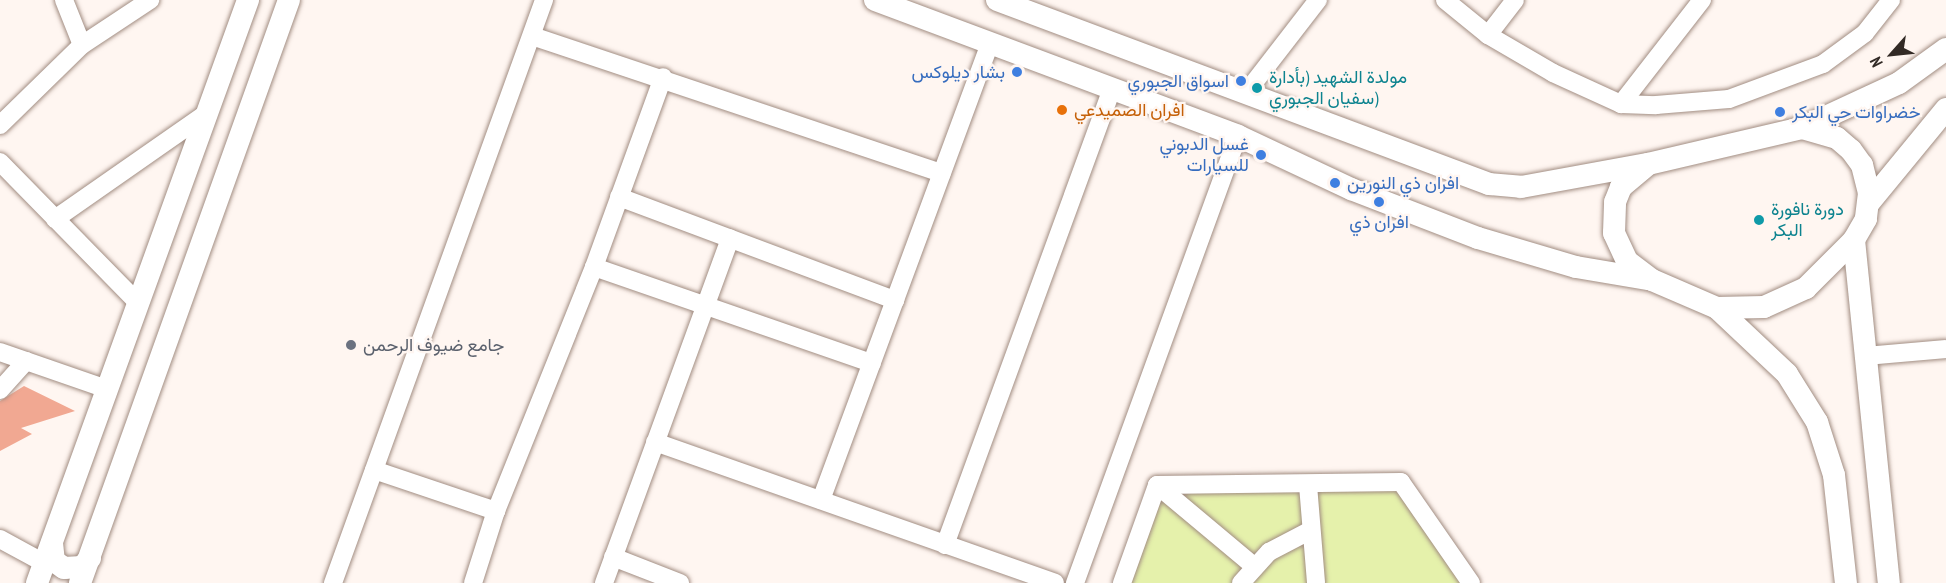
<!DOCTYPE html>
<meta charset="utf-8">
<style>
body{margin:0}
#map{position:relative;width:1946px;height:583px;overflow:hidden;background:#fff6f1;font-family:"PT Sans Narrow",Vazirmatn,sans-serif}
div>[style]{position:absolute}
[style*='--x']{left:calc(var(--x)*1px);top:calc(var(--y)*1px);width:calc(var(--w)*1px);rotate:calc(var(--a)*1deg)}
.green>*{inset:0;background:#e5f1ab}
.building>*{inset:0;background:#f1a892}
.roads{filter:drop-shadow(0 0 2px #a28d82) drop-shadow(0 0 2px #a28d82)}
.minor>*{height:18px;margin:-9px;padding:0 9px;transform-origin:9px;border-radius:9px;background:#fff}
.major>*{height:22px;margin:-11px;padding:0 11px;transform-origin:11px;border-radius:11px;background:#fff}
.dots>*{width:16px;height:16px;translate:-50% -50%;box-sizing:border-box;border:3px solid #fff6f1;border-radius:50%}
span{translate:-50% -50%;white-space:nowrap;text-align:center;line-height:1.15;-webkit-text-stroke:4.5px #fff6f1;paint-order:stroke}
.shop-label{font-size:18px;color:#366cbe}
.right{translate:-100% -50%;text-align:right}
.left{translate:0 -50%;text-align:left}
.culture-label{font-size:18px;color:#0d838f}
.food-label{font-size:18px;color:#c56008}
.worship-label{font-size:18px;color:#5b616d}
.north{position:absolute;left:1862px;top:24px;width:60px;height:60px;-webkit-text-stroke:4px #fff6f1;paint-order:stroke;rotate:243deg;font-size:16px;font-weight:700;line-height:24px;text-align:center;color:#322a25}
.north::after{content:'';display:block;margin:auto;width:21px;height:27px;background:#322a25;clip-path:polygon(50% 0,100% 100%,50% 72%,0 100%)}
</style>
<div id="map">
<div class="green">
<div style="clip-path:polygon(1402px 478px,1474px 583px,1118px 583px,1155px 481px)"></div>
</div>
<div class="building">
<div style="clip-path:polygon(24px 386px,75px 411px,21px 428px,32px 434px,0 451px,0 401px)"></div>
</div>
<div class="roads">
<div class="minor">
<div style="--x:64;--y:0;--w:48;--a:68.2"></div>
<div style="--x:1445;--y:0;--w:55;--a:39.1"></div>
<div style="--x:1488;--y:35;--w:75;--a:30.3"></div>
<div style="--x:1553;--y:73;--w:75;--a:24.5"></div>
<div style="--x:1621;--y:104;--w:35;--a:2"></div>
<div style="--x:1656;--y:105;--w:73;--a:-4.7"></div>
<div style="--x:1729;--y:99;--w:100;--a:-20.4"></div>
<div style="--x:1823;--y:64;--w:52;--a:-36.4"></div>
<div style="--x:1865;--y:33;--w:42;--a:-51.8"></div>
<div style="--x:1488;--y:35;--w:44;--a:-52.4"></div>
<div style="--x:532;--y:36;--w:432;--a:18.5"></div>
<div style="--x:1246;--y:93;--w:118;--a:-52.3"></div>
<div style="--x:1621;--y:104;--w:132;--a:-52.1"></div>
<div style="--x:0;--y:125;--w:115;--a:-44.3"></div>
<div style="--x:82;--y:45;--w:82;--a:-33.5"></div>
<div style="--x:0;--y:162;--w:197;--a:45.6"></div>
<div style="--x:619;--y:197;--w:295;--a:20.5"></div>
<div style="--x:55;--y:219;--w:185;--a:-34.9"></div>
<div style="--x:594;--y:267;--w:294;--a:19.1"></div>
<div style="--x:0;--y:352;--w:113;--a:19.1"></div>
<div style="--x:1866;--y:356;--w:80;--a:-5"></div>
<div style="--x:0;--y:390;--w:39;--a:-48"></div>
<div style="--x:655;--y:442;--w:424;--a:19.4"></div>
<div style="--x:374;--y:470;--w:129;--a:18.6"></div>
<div style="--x:1157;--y:485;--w:244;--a:-0.7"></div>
<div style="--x:1401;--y:482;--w:123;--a:55.3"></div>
<div style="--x:1157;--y:485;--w:126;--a:39.9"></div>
<div style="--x:1308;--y:485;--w:98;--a:85.3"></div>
<div style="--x:821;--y:500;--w:487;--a:-69.7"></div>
<div style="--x:0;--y:539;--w:50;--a:28.6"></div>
<div style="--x:945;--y:545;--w:486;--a:-69.9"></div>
<div style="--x:613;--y:557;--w:72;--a:21.2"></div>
<div style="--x:333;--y:583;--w:620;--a:-70.1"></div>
<div style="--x:473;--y:583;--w:76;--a:-72.3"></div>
<div style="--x:496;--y:511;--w:263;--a:-68.1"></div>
<div style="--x:594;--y:267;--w:202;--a:-70"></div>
<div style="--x:604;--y:583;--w:367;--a:-69.9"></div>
<div style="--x:1075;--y:583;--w:476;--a:-70"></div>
<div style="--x:1122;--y:583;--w:104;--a:-70.3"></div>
<div style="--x:1241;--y:583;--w:42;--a:-47.9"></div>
<div style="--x:1269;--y:552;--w:47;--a:-27.6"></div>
</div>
<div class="major">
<div style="--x:875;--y:0;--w:388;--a:20.5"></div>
<div style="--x:1238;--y:136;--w:125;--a:25.1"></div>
<div style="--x:1351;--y:189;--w:136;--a:21.1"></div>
<div style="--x:1478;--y:238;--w:102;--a:16.5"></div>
<div style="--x:1576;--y:267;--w:72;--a:9.6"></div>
<div style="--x:997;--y:0;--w:525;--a:20.5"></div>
<div style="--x:1489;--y:184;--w:32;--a:5"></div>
<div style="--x:1521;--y:187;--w:128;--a:-10.3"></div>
<div style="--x:1802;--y:128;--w:36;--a:16"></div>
<div style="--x:1837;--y:138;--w:18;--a:41"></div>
<div style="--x:1851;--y:150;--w:19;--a:54"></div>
<div style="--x:1862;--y:165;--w:29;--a:76"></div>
<div style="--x:1869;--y:193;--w:26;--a:97"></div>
<div style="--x:1866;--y:219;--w:24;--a:120"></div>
<div style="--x:1854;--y:240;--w:68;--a:135"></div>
<div style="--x:1806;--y:288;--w:46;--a:155.7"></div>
<div style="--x:1764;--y:307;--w:47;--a:178.8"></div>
<div style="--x:1717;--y:308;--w:71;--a:-156.7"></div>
<div style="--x:1652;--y:280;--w:31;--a:-143"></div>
<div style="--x:1627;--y:261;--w:31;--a:-115"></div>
<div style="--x:1614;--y:233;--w:31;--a:-88"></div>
<div style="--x:1615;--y:202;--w:16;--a:-68"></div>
<div style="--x:1621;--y:187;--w:35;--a:-40"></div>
<div style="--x:1648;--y:164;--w:158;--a:-13.2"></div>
<div style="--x:1802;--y:128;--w:107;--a:-24.9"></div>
<div style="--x:1899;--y:83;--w:58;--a:-35.9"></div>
<div style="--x:1868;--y:204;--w:123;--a:-50.6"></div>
<div style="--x:1854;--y:240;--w:345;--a:84.2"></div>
<div style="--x:1717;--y:308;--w:96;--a:43.3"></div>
<div style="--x:1787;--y:374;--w:57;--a:58"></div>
<div style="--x:1817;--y:422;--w:56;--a:72.2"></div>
<div style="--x:1834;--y:475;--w:109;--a:83.7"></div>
<div style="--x:52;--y:543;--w:18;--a:84"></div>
<div style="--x:54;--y:561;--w:12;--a:35"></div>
<div style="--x:64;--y:568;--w:18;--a:-3"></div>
<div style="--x:82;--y:567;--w:12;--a:-48"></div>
<div style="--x:37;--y:583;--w:620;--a:-70.1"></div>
<div style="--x:80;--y:583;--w:619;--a:-70.28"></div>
</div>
</div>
<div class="dots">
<div style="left:1017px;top:72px;background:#3f7fe0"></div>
<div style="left:1241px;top:81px;background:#3f7fe0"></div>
<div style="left:1257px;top:88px;background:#0f9aa8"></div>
<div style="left:1062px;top:110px;background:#e8710a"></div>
<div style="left:1780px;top:112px;background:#3f7fe0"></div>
<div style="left:1261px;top:155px;background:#3f7fe0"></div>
<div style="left:1335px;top:183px;background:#3f7fe0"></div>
<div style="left:1379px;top:202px;background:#3f7fe0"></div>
<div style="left:1759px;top:220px;background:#0f9aa8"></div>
<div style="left:351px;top:345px;background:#6b7280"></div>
</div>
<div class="shop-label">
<span class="right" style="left:1005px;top:72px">بشار ديلوكس</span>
<span class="right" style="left:1229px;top:81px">اسواق الجبوري</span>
<span class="left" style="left:1792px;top:112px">خضراوات حي البكر</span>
<span class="right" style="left:1249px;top:155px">غسل الدبوني<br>للسيارات</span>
<span class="left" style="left:1347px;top:183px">افران ذي النورين</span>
<span style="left:1379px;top:222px">افران ذي</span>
</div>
<div class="culture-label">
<span class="left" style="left:1269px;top:88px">مولدة الشهيد (بأدارة<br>سفيان الجبوري)</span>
<span class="left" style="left:1771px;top:220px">دورة نافورة<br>البكر</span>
</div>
<div class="food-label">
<span class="left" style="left:1074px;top:110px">افران الصميدعي</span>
</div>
<div class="worship-label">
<span class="left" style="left:363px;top:345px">جامع ضيوف الرحمن</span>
</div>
<div class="north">N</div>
</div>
